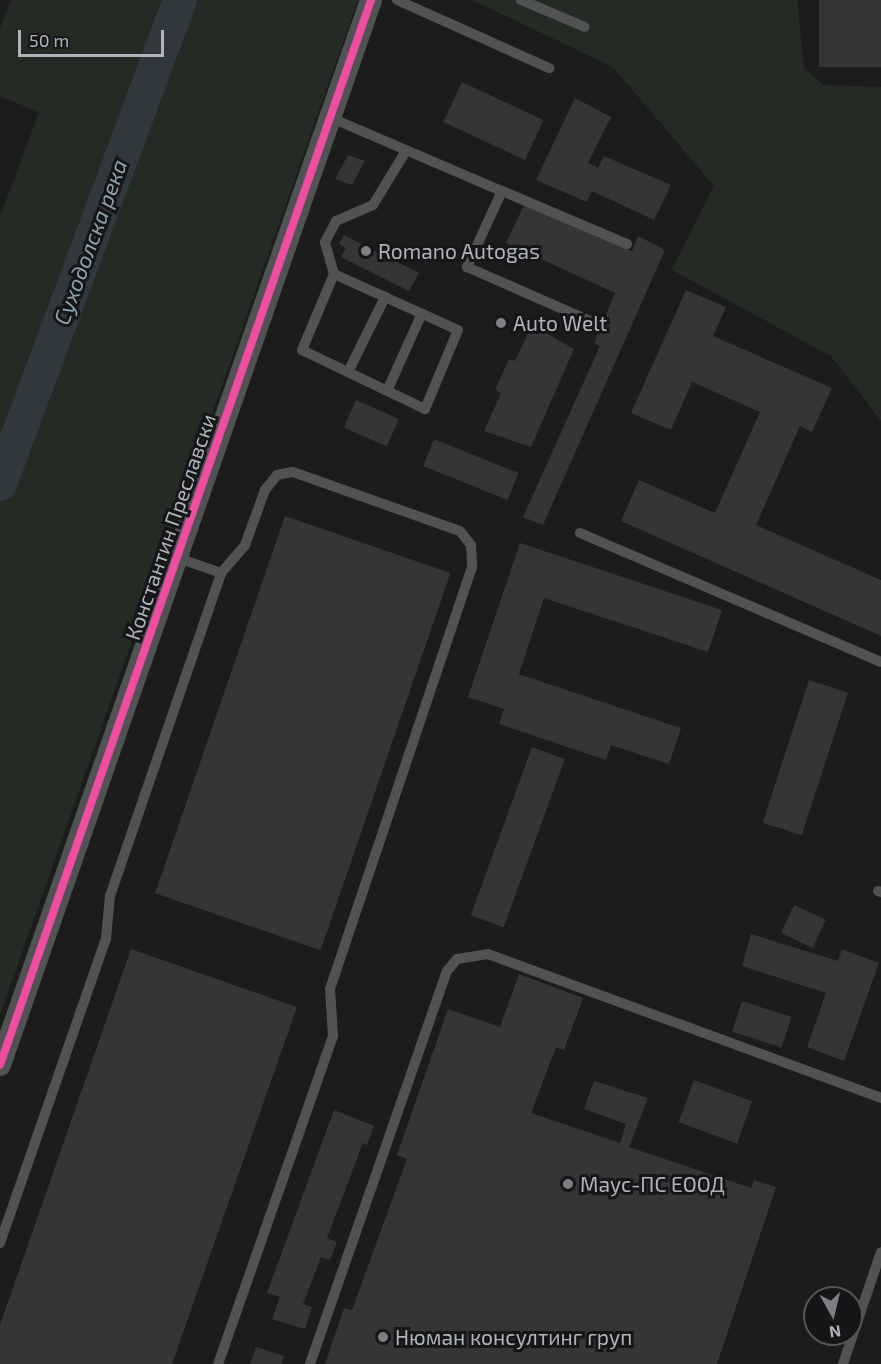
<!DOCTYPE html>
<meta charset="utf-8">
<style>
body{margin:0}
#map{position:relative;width:881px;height:1364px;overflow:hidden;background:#1c1c1c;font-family:"Exo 2",sans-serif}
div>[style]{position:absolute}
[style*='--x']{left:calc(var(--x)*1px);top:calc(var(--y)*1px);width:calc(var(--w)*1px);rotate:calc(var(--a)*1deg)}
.green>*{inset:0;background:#242b24}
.river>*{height:34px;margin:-17px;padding:0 17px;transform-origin:17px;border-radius:17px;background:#30383d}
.building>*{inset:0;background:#353536;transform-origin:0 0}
.service>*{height:10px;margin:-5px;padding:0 5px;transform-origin:5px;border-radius:5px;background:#515254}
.minor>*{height:22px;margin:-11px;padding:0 11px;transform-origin:11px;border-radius:11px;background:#515254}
.cycleway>*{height:8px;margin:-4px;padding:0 4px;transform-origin:4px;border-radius:4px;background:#ef4d9e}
.dots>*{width:16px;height:16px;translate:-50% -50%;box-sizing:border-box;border:3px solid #161618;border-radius:50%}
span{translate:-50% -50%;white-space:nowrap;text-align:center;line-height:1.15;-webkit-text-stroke:6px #161618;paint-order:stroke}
.poi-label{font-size:21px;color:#afb4bb}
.left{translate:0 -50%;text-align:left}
.street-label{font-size:21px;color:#afb4bb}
.water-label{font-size:22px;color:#8aa3b2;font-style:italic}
.north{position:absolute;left:803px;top:1286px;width:60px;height:60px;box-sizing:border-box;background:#161618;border:2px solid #535559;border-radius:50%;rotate:172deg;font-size:16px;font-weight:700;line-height:24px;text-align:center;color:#afb4bb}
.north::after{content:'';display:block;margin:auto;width:21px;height:27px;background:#7c7f83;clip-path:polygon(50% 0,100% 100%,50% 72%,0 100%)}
.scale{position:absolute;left:18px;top:30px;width:146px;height:27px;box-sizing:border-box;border:3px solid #afb4bb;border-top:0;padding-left:8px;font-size:18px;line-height:21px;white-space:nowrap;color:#afb4bb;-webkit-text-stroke:4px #161618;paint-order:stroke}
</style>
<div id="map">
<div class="green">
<div style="clip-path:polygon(11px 0,358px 0,0 1015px,0 217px,39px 112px,0 96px,0 28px)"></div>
<div style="clip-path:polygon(472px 0,797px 0,804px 68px,823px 85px,881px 87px,881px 421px,831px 356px,672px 270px,714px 186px,613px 67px)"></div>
</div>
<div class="river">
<div style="--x:0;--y:484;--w:516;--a:-69.6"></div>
</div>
<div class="building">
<div style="left:819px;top:0;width:62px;height:67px"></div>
<div style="left:462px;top:82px;width:90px;height:44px;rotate:25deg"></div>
<div style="clip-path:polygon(575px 98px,611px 117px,588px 163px,598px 168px,604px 156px,671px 185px,654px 220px,592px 191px,587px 202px,536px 180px)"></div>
<div style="clip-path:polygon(348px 155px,365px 161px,352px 185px,335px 179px)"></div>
<div style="clip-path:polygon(525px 203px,632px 251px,638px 236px,665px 250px,543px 525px,523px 517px,600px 346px,594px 343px,615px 293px,506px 243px)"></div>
<div style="clip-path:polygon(344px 235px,419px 273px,409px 291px,341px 257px,346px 248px,339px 244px)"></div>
<div style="clip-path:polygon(686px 290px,726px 307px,713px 336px,832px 388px,812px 432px,800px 426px,756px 525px,881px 580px,881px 636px,621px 521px,639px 480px,715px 513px,760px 412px,692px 382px,671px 430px,631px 413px)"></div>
<div style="clip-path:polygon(532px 325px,574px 349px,531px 447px,484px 431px,501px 393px,495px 390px,509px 359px,515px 361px)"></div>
<div style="left:356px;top:400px;width:47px;height:30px;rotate:24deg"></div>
<div style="left:434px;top:439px;width:91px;height:29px;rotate:22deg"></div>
<div style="left:285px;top:516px;width:175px;height:399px;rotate:19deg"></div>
<div style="clip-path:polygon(520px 543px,722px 610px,708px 652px,544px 598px,519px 674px,681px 728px,669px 764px,611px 745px,606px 760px,499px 724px,504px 709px,468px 697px)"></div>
<div style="left:809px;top:680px;width:41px;height:150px;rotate:18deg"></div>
<div style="left:532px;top:747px;width:35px;height:179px;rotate:20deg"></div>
<div style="left:794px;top:905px;width:35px;height:31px;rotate:25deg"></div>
<div style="clip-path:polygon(751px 934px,838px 961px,842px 949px,879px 963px,844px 1061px,807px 1047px,826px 993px,742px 966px)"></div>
<div style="clip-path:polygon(131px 949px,297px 1007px,172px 1364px,0 1364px,0 1325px)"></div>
<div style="clip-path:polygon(519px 974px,583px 998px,564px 1050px,556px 1047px,531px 1113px,620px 1143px,626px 1124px,584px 1109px,594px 1081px,648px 1098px,629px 1147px,751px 1188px,754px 1180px,776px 1187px,717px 1364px,325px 1364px,344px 1308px,352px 1310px,407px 1159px,397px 1155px,448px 1009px,500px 1027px)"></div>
<div style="left:742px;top:1001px;width:52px;height:32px;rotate:18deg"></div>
<div style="left:694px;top:1080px;width:62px;height:45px;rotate:20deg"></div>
<div style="clip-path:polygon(334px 1110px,374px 1126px,367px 1145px,363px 1143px,327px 1238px,337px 1242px,330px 1260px,321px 1257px,303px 1304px,312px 1307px,305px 1329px,272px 1319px,280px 1297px,267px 1293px)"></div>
<div style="clip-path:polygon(256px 1347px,284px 1356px,281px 1364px,250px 1364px)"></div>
</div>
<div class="service">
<div style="--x:397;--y:0;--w:167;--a:24.1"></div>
<div style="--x:521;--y:0;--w:69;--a:22.9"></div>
<div style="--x:329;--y:117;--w:188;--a:23.2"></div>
<div style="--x:502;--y:191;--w:84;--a:114.7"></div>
<div style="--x:467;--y:267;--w:134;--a:23.7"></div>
<div style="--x:502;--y:191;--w:136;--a:23"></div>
<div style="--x:334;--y:274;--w:136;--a:24.3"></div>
<div style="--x:458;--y:330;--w:86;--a:112.7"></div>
<div style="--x:425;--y:409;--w:136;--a:-154.4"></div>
<div style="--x:302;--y:350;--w:82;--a:-67.2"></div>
<div style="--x:334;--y:274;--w:33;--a:-106"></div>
<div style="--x:325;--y:242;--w:24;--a:-62"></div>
<div style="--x:336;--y:221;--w:40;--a:-23.4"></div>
<div style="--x:373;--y:205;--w:63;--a:-58.6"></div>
<div style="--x:348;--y:372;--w:84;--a:-63.7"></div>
<div style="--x:387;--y:391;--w:85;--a:-65.8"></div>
<div style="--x:580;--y:533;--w:327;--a:23.2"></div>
<div style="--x:178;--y:558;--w:46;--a:19.2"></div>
<div style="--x:878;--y:891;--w:3;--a:18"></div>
<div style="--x:0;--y:1243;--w:323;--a:-70.8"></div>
<div style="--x:106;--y:938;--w:42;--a:-84.6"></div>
<div style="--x:110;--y:896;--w:342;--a:-71"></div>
<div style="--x:221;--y:573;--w:37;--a:-49"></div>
<div style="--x:245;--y:545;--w:59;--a:-70"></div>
<div style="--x:265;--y:490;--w:19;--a:-51"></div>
<div style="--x:277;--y:475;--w:16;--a:-11"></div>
<div style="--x:293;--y:472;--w:177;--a:19.5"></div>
<div style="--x:460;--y:531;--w:18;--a:52"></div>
<div style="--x:471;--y:545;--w:22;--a:87"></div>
<div style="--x:472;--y:567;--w:445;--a:108.6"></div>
<div style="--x:330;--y:989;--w:47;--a:86.3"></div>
<div style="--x:333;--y:1036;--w:348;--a:109.3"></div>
<div style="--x:310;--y:1364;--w:416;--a:-70.8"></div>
<div style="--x:447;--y:971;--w:16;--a:-50"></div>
<div style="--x:457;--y:959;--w:31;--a:-9"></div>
<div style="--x:488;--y:954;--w:419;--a:20.1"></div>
<div style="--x:843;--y:1364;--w:118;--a:-71.3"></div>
</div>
<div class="minor">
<div style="--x:0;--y:1065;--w:1128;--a:-70.79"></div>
</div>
<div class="cycleway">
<div style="--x:0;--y:1065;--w:1128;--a:-70.79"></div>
</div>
<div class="dots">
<div style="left:366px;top:251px;background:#7c7f83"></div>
<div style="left:501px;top:323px;background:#7c7f83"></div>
<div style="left:568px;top:1184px;background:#7c7f83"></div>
<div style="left:383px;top:1337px;background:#7c7f83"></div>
</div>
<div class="poi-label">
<span class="left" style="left:378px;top:251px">Romano Autogas</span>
<span class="left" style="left:513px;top:323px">Auto Welt</span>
<span class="left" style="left:580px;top:1184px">Маус-ПС ЕООД</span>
<span class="left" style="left:395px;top:1337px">Нюман консултинг груп</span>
</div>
<div class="street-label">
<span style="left:170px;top:527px;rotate:-71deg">Константин Преславски</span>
</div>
<div class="water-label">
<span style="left:90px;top:242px;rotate:-70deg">Суходолска река</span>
</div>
<div class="north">N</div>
<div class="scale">50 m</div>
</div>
